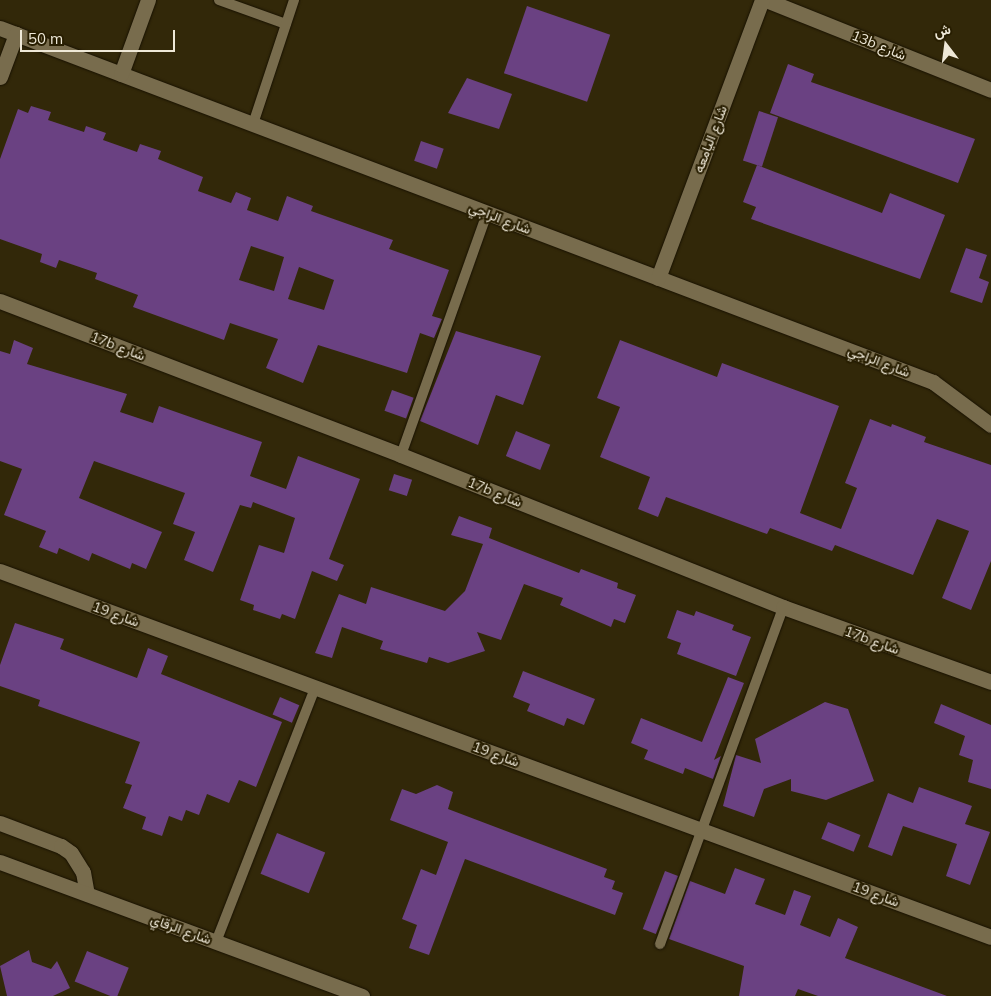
<!DOCTYPE html>
<meta charset="utf-8">
<style>
body{margin:0}
#map{position:relative;width:991px;height:996px;overflow:hidden;background:#322809;font-family:Mulish,Vazirmatn,sans-serif}
div>[style]{position:absolute}
[style*='--x']{left:calc(var(--x)*1px);top:calc(var(--y)*1px);width:calc(var(--w)*1px);rotate:calc(var(--a)*1deg)}
.building>*{inset:0;background:#6a4182;transform-origin:0 0}
.roads{filter:drop-shadow(0 0 1px #181100) drop-shadow(0 0 1px #181100)}
.service>*{height:10px;margin:-5px;padding:0 5px;transform-origin:5px;border-radius:5px;background:#786c4d}
.minor>*{height:15px;margin:-7.5px;padding:0 7.5px;transform-origin:7.5px;border-radius:7.5px;background:#786c4d}
span{translate:-50% -50%;white-space:nowrap;text-align:center;line-height:1.15;-webkit-text-stroke:4px #281e01;paint-order:stroke}
.street-label{font-size:14px;color:#eee8d7}
.north{position:absolute;left:921px;top:20px;width:50px;height:50px;-webkit-text-stroke:4px #281e01;paint-order:stroke;rotate:345deg;font-size:14px;font-weight:700;line-height:20px;text-align:center;color:#eee8d7}
.north::after{content:'';display:block;margin:auto;width:18px;height:22px;background:#eee8d7;clip-path:polygon(50% 0,100% 100%,50% 72%,0 100%)}
.scale{position:absolute;left:20px;top:30px;width:155px;height:22px;box-sizing:border-box;border:2px solid #eee8d7;border-top:0;padding-left:6px;font-size:15px;line-height:18px;white-space:nowrap;color:#eee8d7;-webkit-text-stroke:4px #281e01;paint-order:stroke}
</style>
<div id="map">
<div class="building">
<div style="left:527px;top:6px;width:88px;height:71px;rotate:19deg"></div>
<div style="clip-path:polygon(788px 64px,814px 74px,811px 82px,975px 139px,958px 183px,770px 113px)"></div>
<div style="clip-path:polygon(467px 78px,512px 94px,499px 129px,448px 113px)"></div>
<div style="clip-path:polygon(evenodd,31px 106px,51px 112px,48px 120px,84px 132px,86px 126px,106px 133px,103px 140px,137px 152px,140px 144px,161px 151px,158px 159px,203px 177px,198px 191px,231px 203px,236px 192px,251px 198px,247px 210px,278px 221px,287px 196px,313px 206px,311px 211px,393px 240px,389px 249px,449px 270px,432px 316px,442px 319px,434px 338px,420px 333px,407px 373px,318px 345px,303px 383px,266px 368px,278px 339px,230px 323px,224px 340px,133px 307px,138px 295px,95px 279px,97px 273px,59px 260px,56px 268px,40px 262px,42px 254px,0 239px,0 159px,18px 109px,28px 113px,31px 106px,251px 246px,284px 257px,274px 291px,239px 280px,251px 246px,31px 106px,299px 267px,334px 280px,324px 310px,288px 299px,299px 267px)"></div>
<div style="left:759px;top:111px;width:20px;height:52px;rotate:18deg"></div>
<div style="left:421px;top:141px;width:24px;height:21px;rotate:19deg"></div>
<div style="clip-path:polygon(757px 165px,882px 213px,890px 193px,945px 215px,920px 279px,751px 219px,756px 207px,743px 202px)"></div>
<div style="clip-path:polygon(966px 248px,987px 255px,979px 278px,989px 282px,982px 303px,950px 292px)"></div>
<div style="clip-path:polygon(456px 331px,541px 356px,523px 405px,496px 395px,478px 445px,420px 421px)"></div>
<div style="clip-path:polygon(14px 340px,33px 348px,27px 364px,127px 394px,120px 412px,153px 423px,159px 406px,262px 442px,250px 476px,286px 489px,298px 456px,360px 479px,329px 559px,344px 565px,337px 581px,312px 571px,295px 619px,282px 614px,280px 619px,253px 610px,254px 605px,240px 600px,259px 545px,284px 553px,295px 518px,253px 502px,251px 508px,240px 505px,213px 572px,184px 560px,195px 532px,173px 524px,185px 493px,94px 461px,79px 498px,162px 532px,146px 569px,132px 563px,130px 569px,92px 553px,89px 561px,59px 548px,57px 554px,39px 547px,46px 531px,4px 515px,22px 469px,0 461px,0 351px,10px 354px)"></div>
<div style="clip-path:polygon(620px 340px,717px 377px,722px 363px,839px 406px,800px 513px,841px 529px,857px 488px,845px 483px,870px 419px,891px 427px,892px 424px,926px 437px,924px 442px,991px 465px,991px 561px,971px 610px,942px 598px,969px 531px,937px 519px,913px 575px,835px 545px,832px 551px,770px 528px,767px 534px,666px 497px,658px 517px,638px 509px,650px 477px,600px 457px,620px 407px,597px 398px)"></div>
<div style="left:392px;top:390px;width:23px;height:22px;rotate:20deg"></div>
<div style="left:516px;top:431px;width:37px;height:27px;rotate:22deg"></div>
<div style="left:394px;top:474px;width:19px;height:17px;rotate:18deg"></div>
<div style="clip-path:polygon(459px 516px,492px 528px,489px 538px,579px 573px,581px 569px,618px 583px,617px 588px,636px 595px,625px 623px,614px 619px,611px 627px,560px 605px,563px 598px,524px 584px,501px 640px,477px 632px,485px 651px,448px 663px,429px 657px,427px 663px,380px 649px,383px 641px,342px 627px,332px 658px,315px 653px,339px 594px,366px 604px,371px 587px,445px 611px,465px 591px,483px 544px,451px 535px)"></div>
<div style="clip-path:polygon(677px 610px,694px 616px,696px 611px,734px 625px,732px 630px,751px 637px,736px 676px,677px 654px,681px 643px,667px 638px)"></div>
<div style="clip-path:polygon(15px 623px,64px 639px,60px 649px,137px 678px,148px 648px,168px 656px,161px 674px,282px 722px,256px 787px,239px 780px,229px 803px,207px 794px,199px 815px,186px 810px,182px 821px,169px 816px,162px 836px,142px 829px,146px 817px,123px 808px,132px 785px,125px 783px,140px 742px,38px 706px,40px 700px,0 686px,0 665px)"></div>
<div style="clip-path:polygon(523px 671px,595px 699px,584px 725px,567px 718px,564px 726px,527px 711px,530px 704px,513px 697px)"></div>
<div style="clip-path:polygon(728px 677px,744px 683px,714px 760px,721px 756px,713px 779px,685px 768px,683px 774px,644px 759px,648px 750px,631px 743px,641px 718px,702px 742px)"></div>
<div style="left:280px;top:697px;width:21px;height:19px;rotate:23deg"></div>
<div style="clip-path:polygon(825px 702px,848px 709px,874px 781px,826px 800px,791px 791px,791px 779px,764px 789px,754px 817px,723px 806px,736px 755px,761px 763px,755px 739px)"></div>
<div style="clip-path:polygon(941px 704px,991px 725px,991px 789px,968px 782px,973px 760px,959px 755px,965px 736px,934px 723px)"></div>
<div style="clip-path:polygon(437px 785px,453px 792px,448px 809px,607px 869px,604px 877px,615px 881px,612px 889px,623px 893px,615px 915px,465px 859px,429px 955px,409px 948px,417px 925px,402px 919px,421px 869px,436px 875px,448px 842px,390px 820px,402px 789px,416px 794px)"></div>
<div style="clip-path:polygon(919px 787px,972px 806px,965px 824px,990px 832px,970px 885px,946px 876px,957px 844px,903px 826px,892px 856px,868px 847px,888px 793px,913px 803px)"></div>
<div style="left:828px;top:822px;width:35px;height:18px;rotate:22deg"></div>
<div style="left:277px;top:833px;width:52px;height:44px;rotate:22deg"></div>
<div style="clip-path:polygon(735px 868px,765px 879px,755px 904px,785px 915px,794px 890px,811px 896px,800px 925px,830px 937px,838px 918px,858px 927px,845px 958px,947px 996px,818px 996px,798px 989px,795px 996px,739px 996px,744px 966px,669px 939px,690px 881px,725px 894px)"></div>
<div style="left:665px;top:871px;width:14px;height:62px;rotate:21deg"></div>
<div style="clip-path:polygon(29px 950px,32px 962px,51px 969px,57px 961px,70px 988px,53px 996px,7px 996px,0 966px)"></div>
<div style="left:87px;top:951px;width:45px;height:33px;rotate:22deg"></div>
</div>
<div class="roads">
<div class="service">
<div style="--x:219;--y:0;--w:71;--a:19.7"></div>
<div style="--x:253;--y:124;--w:131;--a:-71.7"></div>
<div style="--x:401;--y:455;--w:257;--a:-70.4"></div>
<div style="--x:216;--y:942;--w:273;--a:-68.7"></div>
<div style="--x:660;--y:944;--w:359;--a:-69.9"></div>
</div>
<div class="minor">
<div style="--x:766;--y:0;--w:242;--a:21.8"></div>
<div style="--x:0;--y:28;--w:998;--a:20.78"></div>
<div style="--x:933;--y:382;--w:72;--a:36.6"></div>
<div style="--x:121;--y:74;--w:79;--a:-70"></div>
<div style="--x:0;--y:77;--w:46;--a:-69.6"></div>
<div style="--x:658;--y:278;--w:297;--a:-69.5"></div>
<div style="--x:0;--y:301;--w:430;--a:21"></div>
<div style="--x:401;--y:455;--w:411;--a:21.7"></div>
<div style="--x:783;--y:607;--w:221;--a:19.8"></div>
<div style="--x:0;--y:571;--w:1056;--a:20.27"></div>
<div style="--x:0;--y:823;--w:65;--a:20.7"></div>
<div style="--x:61;--y:846;--w:12;--a:35"></div>
<div style="--x:71;--y:853;--w:22;--a:58"></div>
<div style="--x:83;--y:872;--w:22;--a:80"></div>
<div style="--x:0;--y:862;--w:386;--a:20.3"></div>
</div>
</div>
<div class="street-label">
<span style="left:879px;top:45px;rotate:22deg">13b شارع</span>
<span style="left:710px;top:139px;rotate:-69deg">شارع اليامعه</span>
<span style="left:500px;top:218px;rotate:21deg">شارع الراجي</span>
<span style="left:118px;top:346px;rotate:21deg">17b شارع</span>
<span style="left:879px;top:361px;rotate:21deg">شارع الراجي</span>
<span style="left:495px;top:492px;rotate:22deg">17b شارع</span>
<span style="left:116px;top:614px;rotate:20deg">شارع 19</span>
<span style="left:872px;top:640px;rotate:20deg">17b شارع</span>
<span style="left:496px;top:754px;rotate:20deg">شارع 19</span>
<span style="left:876px;top:894px;rotate:20deg">شارع 19</span>
<span style="left:181px;top:929px;rotate:20deg">شارع الرقاي</span>
</div>
<div class="north">ش</div>
<div class="scale">50 m</div>
</div>
